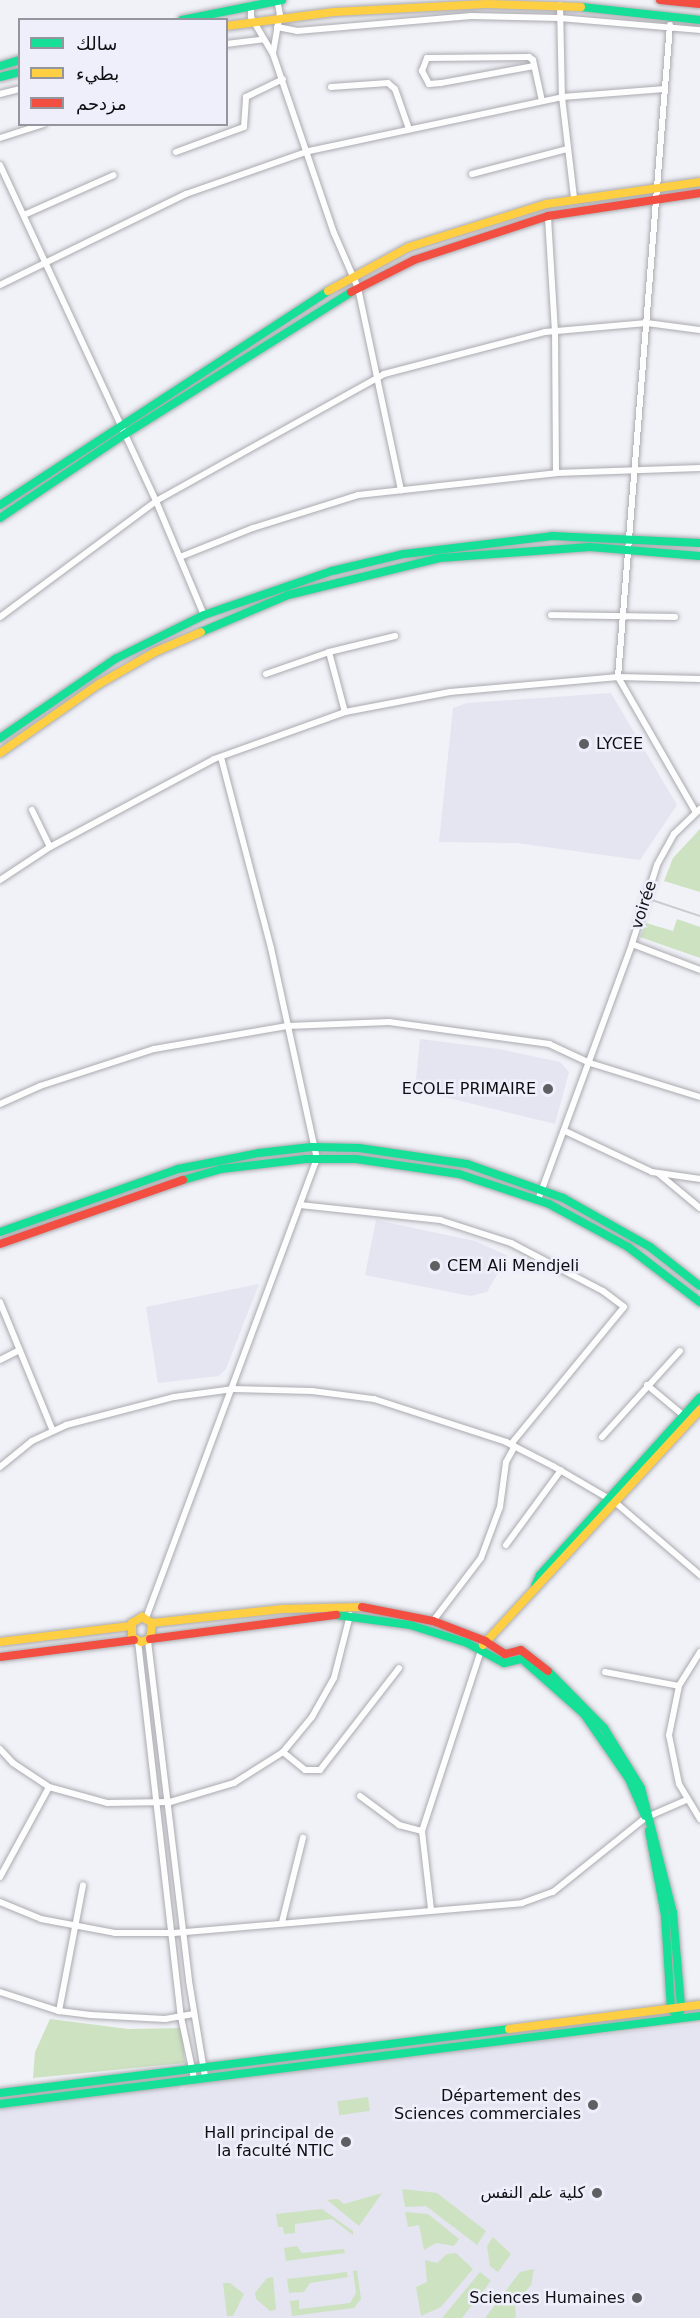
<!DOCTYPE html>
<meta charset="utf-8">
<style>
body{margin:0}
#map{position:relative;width:700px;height:2318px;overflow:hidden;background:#f1f2f8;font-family:"DejaVu Sans",Vazirmatn,sans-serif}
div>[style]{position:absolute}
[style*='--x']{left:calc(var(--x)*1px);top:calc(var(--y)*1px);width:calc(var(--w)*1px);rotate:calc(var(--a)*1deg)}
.built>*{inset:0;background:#e4e5f1}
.green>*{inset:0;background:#cde2c1;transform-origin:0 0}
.roads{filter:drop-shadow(0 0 2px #aaaaaf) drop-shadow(0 0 2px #aaaaaf)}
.street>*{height:6px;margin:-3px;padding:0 3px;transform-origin:3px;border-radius:3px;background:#fdfdfe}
.fast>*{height:8px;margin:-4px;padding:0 4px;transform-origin:4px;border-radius:4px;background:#16e098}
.slow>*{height:8px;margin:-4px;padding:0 4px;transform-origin:4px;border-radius:4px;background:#ffcf43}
.jam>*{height:8px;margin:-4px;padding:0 4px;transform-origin:4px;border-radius:4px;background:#f24e42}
.tram>*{height:1.5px;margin:-0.75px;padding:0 0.75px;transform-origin:0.75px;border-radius:0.75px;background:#cbcbce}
.dots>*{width:16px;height:16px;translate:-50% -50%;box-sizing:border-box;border:3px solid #eeeffb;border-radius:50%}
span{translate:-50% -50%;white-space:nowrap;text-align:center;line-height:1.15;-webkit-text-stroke:5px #eeeffb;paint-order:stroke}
.poi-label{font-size:16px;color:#0f0f13}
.left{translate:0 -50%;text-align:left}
.right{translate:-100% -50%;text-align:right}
.street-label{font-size:16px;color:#0f0f13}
.legend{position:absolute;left:18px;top:18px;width:210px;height:108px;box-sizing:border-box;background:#eeeffb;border:2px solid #95959e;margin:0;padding:8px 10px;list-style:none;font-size:18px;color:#0f0f13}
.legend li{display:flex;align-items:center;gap:12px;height:30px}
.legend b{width:30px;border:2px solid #95959e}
</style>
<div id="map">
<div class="built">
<div style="clip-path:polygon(611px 693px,677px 805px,640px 860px,516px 843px,439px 842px,453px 708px,467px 703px)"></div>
<div style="clip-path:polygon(420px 1039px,499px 1049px,560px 1062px,569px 1072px,555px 1124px,415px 1090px)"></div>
<div style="clip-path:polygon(376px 1220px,475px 1241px,508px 1256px,487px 1292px,470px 1296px,365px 1275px)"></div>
<div style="clip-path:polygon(259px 1284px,226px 1369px,219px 1376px,158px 1383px,146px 1307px)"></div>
<div style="clip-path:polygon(700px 2024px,700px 2318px,0 2318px,0 2108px,178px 2083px,180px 2090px,216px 2076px,235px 2073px)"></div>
</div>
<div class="green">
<div style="clip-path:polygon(700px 829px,700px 892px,664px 881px,673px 858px)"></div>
<div style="clip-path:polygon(677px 919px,700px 927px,700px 958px,640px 937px,646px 923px,673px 931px)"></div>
<div style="clip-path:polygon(50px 2019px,128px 2029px,182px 2028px,185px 2063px,33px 2078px,35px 2052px)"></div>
<div style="left:368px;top:2097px;width:14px;height:31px;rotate:82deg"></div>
<div style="clip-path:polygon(402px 2189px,437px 2193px,486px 2231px,477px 2245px,426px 2206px,405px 2207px)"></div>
<div style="clip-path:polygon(382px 2193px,359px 2226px,327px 2200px,338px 2199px,344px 2204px)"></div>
<div style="clip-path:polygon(322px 2209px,353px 2231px,353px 2235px,332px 2219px,295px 2224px,295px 2233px,284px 2234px,283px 2227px,278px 2227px,276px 2214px)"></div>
<div style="clip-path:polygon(405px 2212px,428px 2214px,459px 2239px,454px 2246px,436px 2243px,424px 2250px,419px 2225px,408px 2227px)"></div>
<div style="clip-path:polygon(493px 2237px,511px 2254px,498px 2272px,490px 2266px,487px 2246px)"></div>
<div style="clip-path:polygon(297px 2246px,302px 2253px,344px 2249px,345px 2253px,286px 2261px,284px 2248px)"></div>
<div style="clip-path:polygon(456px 2253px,473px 2269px,441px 2307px,421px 2316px,416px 2287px,427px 2282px,425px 2260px,437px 2263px,447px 2254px)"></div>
<div style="clip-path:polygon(534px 2269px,531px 2285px,515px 2304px,516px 2318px,485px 2318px,520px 2272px)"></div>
<div style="clip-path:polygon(357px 2270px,361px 2299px,354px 2308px,292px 2316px,290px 2301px,299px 2300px,299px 2309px,350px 2303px,356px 2293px,353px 2271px)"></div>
<div style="clip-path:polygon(347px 2272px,348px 2277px,310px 2283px,304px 2292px,289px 2293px,287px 2279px)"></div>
<div style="clip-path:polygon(480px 2272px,491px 2281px,462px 2318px,442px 2318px)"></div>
<div style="clip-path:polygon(273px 2277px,276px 2310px,270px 2311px,256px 2299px,255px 2293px,267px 2278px)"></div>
<div style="clip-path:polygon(223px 2283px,230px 2283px,244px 2294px,233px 2316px,227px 2316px)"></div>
</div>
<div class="roads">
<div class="street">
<div style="--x:251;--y:5;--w:12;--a:90"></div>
<div style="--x:251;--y:17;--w:43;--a:59.3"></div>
<div style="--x:273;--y:54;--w:189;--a:71.2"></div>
<div style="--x:334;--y:233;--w:60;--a:66.4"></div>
<div style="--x:358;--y:288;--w:207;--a:78"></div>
<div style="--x:560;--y:5;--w:92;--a:88.8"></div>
<div style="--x:562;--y:97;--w:102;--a:83.2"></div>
<div style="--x:670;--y:25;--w:654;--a:94.56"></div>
<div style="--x:618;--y:677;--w:155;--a:60.1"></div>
<div style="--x:277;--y:27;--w:20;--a:11"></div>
<div style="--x:297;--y:31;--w:175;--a:-4.9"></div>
<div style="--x:471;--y:16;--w:88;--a:1.3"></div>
<div style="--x:559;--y:18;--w:142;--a:4.9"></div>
<div style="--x:226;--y:44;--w:38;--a:-7"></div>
<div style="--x:273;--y:53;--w:39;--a:-80"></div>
<div style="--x:280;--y:15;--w:15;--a:-101"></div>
<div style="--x:534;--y:66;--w:95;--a:169.6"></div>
<div style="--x:441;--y:83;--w:12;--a:175"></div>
<div style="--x:429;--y:84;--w:15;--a:-118"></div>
<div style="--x:422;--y:71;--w:14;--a:-69"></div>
<div style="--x:427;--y:58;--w:102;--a:-0.6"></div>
<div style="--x:529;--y:57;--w:5;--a:37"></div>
<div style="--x:533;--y:60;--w:42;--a:77.6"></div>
<div style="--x:331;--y:87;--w:57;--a:-4"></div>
<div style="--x:388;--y:83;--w:9;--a:41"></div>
<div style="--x:395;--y:89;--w:42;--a:70.7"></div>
<div style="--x:0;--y:94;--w:21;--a:-14"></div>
<div style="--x:0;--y:138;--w:46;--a:-17.7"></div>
<div style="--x:176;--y:152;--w:72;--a:-20.2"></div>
<div style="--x:244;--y:127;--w:30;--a:-86"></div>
<div style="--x:246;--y:97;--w:41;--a:-25.9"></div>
<div style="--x:0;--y:165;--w:370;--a:65.1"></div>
<div style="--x:156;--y:501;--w:124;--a:67.2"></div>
<div style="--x:472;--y:174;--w:98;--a:-14.7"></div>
<div style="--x:24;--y:215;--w:98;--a:-24"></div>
<div style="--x:0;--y:285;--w:207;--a:-26.1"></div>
<div style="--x:186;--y:194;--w:130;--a:-19.3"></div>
<div style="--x:309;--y:151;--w:259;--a:-12"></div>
<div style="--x:562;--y:97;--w:103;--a:-4.4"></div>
<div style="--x:556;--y:473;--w:144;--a:-2"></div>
<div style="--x:180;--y:557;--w:79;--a:-21.7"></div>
<div style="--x:253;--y:528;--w:110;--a:-17.4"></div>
<div style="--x:358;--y:495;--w:199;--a:-6.3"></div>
<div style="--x:556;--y:473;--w:141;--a:-90.4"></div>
<div style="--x:555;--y:332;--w:116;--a:-93.5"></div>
<div style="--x:551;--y:615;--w:124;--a:0.9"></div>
<div style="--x:0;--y:617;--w:194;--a:-36.6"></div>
<div style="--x:156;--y:501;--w:261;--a:-29.1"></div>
<div style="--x:384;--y:374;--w:166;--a:-14.6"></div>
<div style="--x:545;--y:332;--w:102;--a:-5"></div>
<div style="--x:647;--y:323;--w:53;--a:7.5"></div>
<div style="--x:329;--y:652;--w:62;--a:75.1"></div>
<div style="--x:266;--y:674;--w:67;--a:-19.2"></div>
<div style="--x:329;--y:652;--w:68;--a:-13.6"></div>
<div style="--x:700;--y:809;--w:36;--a:136"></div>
<div style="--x:674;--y:834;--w:35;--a:119"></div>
<div style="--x:657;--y:865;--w:83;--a:107.6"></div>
<div style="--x:632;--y:944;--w:73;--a:20.9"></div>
<div style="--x:32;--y:810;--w:41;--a:64.1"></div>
<div style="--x:0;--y:880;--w:60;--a:-33.4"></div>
<div style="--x:50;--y:847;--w:186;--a:-28.2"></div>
<div style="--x:214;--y:759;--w:139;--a:-19.7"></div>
<div style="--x:345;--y:712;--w:107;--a:-10.8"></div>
<div style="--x:450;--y:692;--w:169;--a:-5.1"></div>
<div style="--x:618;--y:677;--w:82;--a:1.4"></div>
<div style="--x:0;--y:1104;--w:44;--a:-24.2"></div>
<div style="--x:40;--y:1086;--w:120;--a:-18"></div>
<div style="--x:154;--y:1049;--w:135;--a:-9.8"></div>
<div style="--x:287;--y:1026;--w:102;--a:-2.2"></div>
<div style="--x:389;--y:1022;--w:162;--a:7.8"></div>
<div style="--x:549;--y:1044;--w:45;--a:24.9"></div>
<div style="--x:590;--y:1063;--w:115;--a:17.2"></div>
<div style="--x:565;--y:1131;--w:96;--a:25.2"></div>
<div style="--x:652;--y:1172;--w:49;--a:8.3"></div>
<div style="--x:659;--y:1174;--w:53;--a:39.7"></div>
<div style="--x:538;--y:1200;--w:273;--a:-69.8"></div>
<div style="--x:300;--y:1205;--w:141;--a:6.1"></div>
<div style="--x:440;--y:1220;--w:75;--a:17.9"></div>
<div style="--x:511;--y:1243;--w:104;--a:27.6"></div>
<div style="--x:603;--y:1291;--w:26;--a:37"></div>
<div style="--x:624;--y:1307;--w:178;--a:129.5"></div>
<div style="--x:0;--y:1302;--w:139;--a:67.7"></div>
<div style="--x:0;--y:1360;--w:22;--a:-27"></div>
<div style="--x:647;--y:1385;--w:47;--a:39.8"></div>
<div style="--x:602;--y:1437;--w:116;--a:-47.8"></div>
<div style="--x:0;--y:1467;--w:41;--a:-39.1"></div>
<div style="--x:32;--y:1441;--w:38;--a:-25"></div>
<div style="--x:66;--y:1425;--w:112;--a:-14.5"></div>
<div style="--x:174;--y:1397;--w:60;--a:-7.7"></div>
<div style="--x:233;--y:1389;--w:79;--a:1.5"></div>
<div style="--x:312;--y:1391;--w:63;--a:7.4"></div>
<div style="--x:374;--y:1399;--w:139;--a:18"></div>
<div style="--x:506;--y:1442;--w:53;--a:27.1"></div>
<div style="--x:553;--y:1466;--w:73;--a:30.4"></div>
<div style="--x:616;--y:1503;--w:111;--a:40.6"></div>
<div style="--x:506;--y:1545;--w:93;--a:-53.7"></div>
<div style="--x:146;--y:1618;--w:490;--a:-69.6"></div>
<div style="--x:317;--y:1159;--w:216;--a:-102.3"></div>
<div style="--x:271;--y:948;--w:197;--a:-104.7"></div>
<div style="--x:433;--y:1621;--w:79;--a:-52.7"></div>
<div style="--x:481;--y:1558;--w:54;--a:-69.6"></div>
<div style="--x:500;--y:1507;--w:45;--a:-82.4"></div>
<div style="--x:506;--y:1462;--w:18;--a:-61"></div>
<div style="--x:138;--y:1641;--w:378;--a:83.5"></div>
<div style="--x:181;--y:2017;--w:62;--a:78"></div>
<div style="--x:148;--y:1641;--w:342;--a:83.1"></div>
<div style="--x:189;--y:1981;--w:97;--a:80.5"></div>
<div style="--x:700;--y:1652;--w:40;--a:122"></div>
<div style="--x:679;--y:1686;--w:50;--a:101.5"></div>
<div style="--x:669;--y:1735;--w:50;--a:78.5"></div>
<div style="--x:679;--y:1784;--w:41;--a:59"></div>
<div style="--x:605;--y:1672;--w:75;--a:10.7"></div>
<div style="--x:0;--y:1749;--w:19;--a:47"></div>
<div style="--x:13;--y:1763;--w:43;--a:33.7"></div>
<div style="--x:49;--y:1787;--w:60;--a:15.4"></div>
<div style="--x:107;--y:1803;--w:63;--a:-0.9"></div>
<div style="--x:170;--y:1802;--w:67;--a:-16.5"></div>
<div style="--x:234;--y:1783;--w:58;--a:-32.3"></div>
<div style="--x:283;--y:1752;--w:45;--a:-50.4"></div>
<div style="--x:312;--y:1717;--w:45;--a:-60.6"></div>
<div style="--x:334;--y:1678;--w:65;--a:-75.7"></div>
<div style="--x:283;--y:1752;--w:28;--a:39"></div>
<div style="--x:305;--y:1770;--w:15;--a:0"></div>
<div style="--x:320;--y:1770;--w:129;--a:-52.2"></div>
<div style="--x:360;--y:1796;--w:49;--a:36.6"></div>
<div style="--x:399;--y:1825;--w:24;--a:15"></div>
<div style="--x:0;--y:1877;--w:102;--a:-61.4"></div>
<div style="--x:0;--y:1902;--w:44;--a:22.5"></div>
<div style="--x:41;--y:1919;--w:75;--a:10.7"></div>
<div style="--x:115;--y:1933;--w:59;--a:0"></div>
<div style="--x:174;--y:1933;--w:349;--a:-4.9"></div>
<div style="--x:522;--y:1903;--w:33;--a:-20"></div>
<div style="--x:553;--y:1892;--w:118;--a:-38.8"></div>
<div style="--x:645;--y:1818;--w:45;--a:-23.7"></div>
<div style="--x:431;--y:1909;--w:79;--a:-96.6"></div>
<div style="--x:422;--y:1831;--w:189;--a:-71.9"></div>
<div style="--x:282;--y:1922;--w:87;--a:-76"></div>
<div style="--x:0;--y:1992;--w:62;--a:17.9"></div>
<div style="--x:59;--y:2011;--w:32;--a:7"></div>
<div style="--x:91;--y:2015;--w:74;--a:3.1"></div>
<div style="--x:165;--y:2019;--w:29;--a:-10"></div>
<div style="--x:59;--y:2011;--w:128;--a:-79.2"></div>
</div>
<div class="fast">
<div style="--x:581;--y:7;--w:120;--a:6.2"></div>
<div style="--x:182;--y:20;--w:102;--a:-11.3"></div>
<div style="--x:0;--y:66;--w:21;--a:-17"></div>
<div style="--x:0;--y:77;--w:21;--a:-14"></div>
<div style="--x:0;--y:505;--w:392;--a:-33.1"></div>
<div style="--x:0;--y:518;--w:151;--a:-33.9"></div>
<div style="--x:125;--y:434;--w:267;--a:-32.1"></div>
<div style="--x:201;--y:632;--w:95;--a:-23"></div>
<div style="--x:288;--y:595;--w:156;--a:-13.7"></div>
<div style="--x:440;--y:558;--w:150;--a:-4.2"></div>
<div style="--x:590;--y:547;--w:110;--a:4.7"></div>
<div style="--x:0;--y:738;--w:140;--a:-34.5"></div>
<div style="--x:115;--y:659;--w:99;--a:-26.3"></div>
<div style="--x:204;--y:615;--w:135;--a:-19"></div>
<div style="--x:332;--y:571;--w:74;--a:-13.3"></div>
<div style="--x:404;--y:554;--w:149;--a:-6.9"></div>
<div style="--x:552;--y:536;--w:148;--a:2.7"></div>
<div style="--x:183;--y:1180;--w:40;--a:-16"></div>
<div style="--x:221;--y:1169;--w:85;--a:-6.8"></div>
<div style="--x:305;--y:1159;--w:51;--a:0"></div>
<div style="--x:356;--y:1159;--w:104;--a:8.3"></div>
<div style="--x:459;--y:1174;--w:95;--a:18.4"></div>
<div style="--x:549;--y:1204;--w:90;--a:28.6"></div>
<div style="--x:628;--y:1247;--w:91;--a:37.4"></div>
<div style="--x:0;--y:1232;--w:189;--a:-19.5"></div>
<div style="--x:178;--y:1169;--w:83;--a:-11.2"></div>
<div style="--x:259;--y:1153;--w:53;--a:-6.5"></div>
<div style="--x:312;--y:1147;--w:47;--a:1.2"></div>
<div style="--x:359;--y:1148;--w:109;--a:8.4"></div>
<div style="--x:467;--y:1164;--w:102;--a:19.5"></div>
<div style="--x:563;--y:1198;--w:100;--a:29.4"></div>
<div style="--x:650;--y:1247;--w:63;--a:38"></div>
<div style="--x:535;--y:1586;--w:12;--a:-66"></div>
<div style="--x:540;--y:1575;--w:239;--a:-48"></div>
<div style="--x:336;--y:1615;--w:75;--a:7.7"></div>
<div style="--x:410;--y:1625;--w:60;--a:17.5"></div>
<div style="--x:467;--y:1643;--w:42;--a:28.4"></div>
<div style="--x:504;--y:1663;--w:18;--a:-13"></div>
<div style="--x:522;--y:1659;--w:83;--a:41.6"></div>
<div style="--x:584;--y:1714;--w:79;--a:55.3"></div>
<div style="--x:629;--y:1779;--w:40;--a:66.6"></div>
<div style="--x:548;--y:1671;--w:80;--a:45.5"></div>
<div style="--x:604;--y:1728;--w:70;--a:58.3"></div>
<div style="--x:641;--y:1788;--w:129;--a:75.6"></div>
<div style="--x:673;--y:1913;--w:94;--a:85.1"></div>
<div style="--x:681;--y:2007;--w:11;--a:105"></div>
<div style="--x:649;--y:1831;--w:86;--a:79.3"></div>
<div style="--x:665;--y:1916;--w:92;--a:86.3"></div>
<div style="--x:671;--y:2008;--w:12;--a:55"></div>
<div style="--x:0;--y:2093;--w:513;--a:-7.17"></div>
<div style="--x:0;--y:2104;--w:706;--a:-7.17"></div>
</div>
<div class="slow">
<div style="--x:226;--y:26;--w:109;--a:-7.4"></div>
<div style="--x:334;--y:12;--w:152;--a:-3"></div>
<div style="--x:486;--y:4;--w:95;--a:1.8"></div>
<div style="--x:328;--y:291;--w:92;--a:-28.5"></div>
<div style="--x:409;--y:247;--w:144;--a:-17.4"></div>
<div style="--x:546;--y:204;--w:156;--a:-8.1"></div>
<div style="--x:0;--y:753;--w:121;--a:-34.9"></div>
<div style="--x:99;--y:684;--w:64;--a:-29.7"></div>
<div style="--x:155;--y:652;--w:50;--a:-23.5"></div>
<div style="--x:152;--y:1623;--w:16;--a:97"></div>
<div style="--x:150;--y:1639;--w:9;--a:162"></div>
<div style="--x:141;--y:1642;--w:10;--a:-151"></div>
<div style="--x:132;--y:1637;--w:14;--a:-90"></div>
<div style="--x:132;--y:1623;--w:12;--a:-31"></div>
<div style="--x:142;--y:1617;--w:12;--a:31"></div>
<div style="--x:152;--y:1623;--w:131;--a:-6.1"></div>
<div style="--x:282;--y:1609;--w:80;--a:-1.4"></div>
<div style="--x:0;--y:1642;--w:131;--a:-7"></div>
<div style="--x:483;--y:1645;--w:320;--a:-47.3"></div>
<div style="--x:509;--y:2029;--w:193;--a:-7.2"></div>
</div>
<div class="jam">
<div style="--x:660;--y:0;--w:40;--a:5.7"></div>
<div style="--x:351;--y:292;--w:71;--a:-26.9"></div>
<div style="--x:414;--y:260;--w:141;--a:-18.2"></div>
<div style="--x:548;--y:216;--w:154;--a:-8.6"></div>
<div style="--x:0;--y:1244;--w:194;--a:-19.3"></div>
<div style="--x:362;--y:1607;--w:72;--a:11.2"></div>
<div style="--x:433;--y:1621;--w:56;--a:21"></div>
<div style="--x:485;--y:1641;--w:24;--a:33"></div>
<div style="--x:505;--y:1654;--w:16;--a:-14"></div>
<div style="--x:521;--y:1650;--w:34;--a:38"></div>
<div style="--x:150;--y:1639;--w:188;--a:-7.4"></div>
<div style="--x:0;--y:1657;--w:135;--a:-7.2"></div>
</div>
</div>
<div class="tram">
<div style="--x:646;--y:898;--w:57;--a:18.4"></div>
</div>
<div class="dots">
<div style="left:584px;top:744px;background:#5e5e63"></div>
<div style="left:548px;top:1089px;background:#5e5e63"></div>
<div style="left:435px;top:1266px;background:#5e5e63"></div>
<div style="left:593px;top:2105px;background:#5e5e63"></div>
<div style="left:346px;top:2142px;background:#5e5e63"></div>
<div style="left:597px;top:2193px;background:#5e5e63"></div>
<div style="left:637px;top:2298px;background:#5e5e63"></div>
</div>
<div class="poi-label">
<span class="left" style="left:596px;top:744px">LYCEE</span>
<span class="right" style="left:536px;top:1089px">ECOLE PRIMAIRE</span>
<span class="left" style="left:447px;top:1266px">CEM Ali Mendjeli</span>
<span class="right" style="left:581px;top:2105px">Département des<br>Sciences commerciales</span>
<span class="right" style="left:334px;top:2142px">Hall principal de<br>la faculté NTIC</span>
<span class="right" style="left:585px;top:2193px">كلية علم النفس</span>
<span class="right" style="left:625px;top:2298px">Sciences Humaines</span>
</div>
<div class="street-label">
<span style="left:644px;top:905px;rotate:-72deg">voirée</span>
</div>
<ul class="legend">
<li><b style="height:8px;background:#16e098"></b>سالك</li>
<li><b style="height:8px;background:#ffcf43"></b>بطيء</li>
<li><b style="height:8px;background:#f24e42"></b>مزدحم</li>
</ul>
</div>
